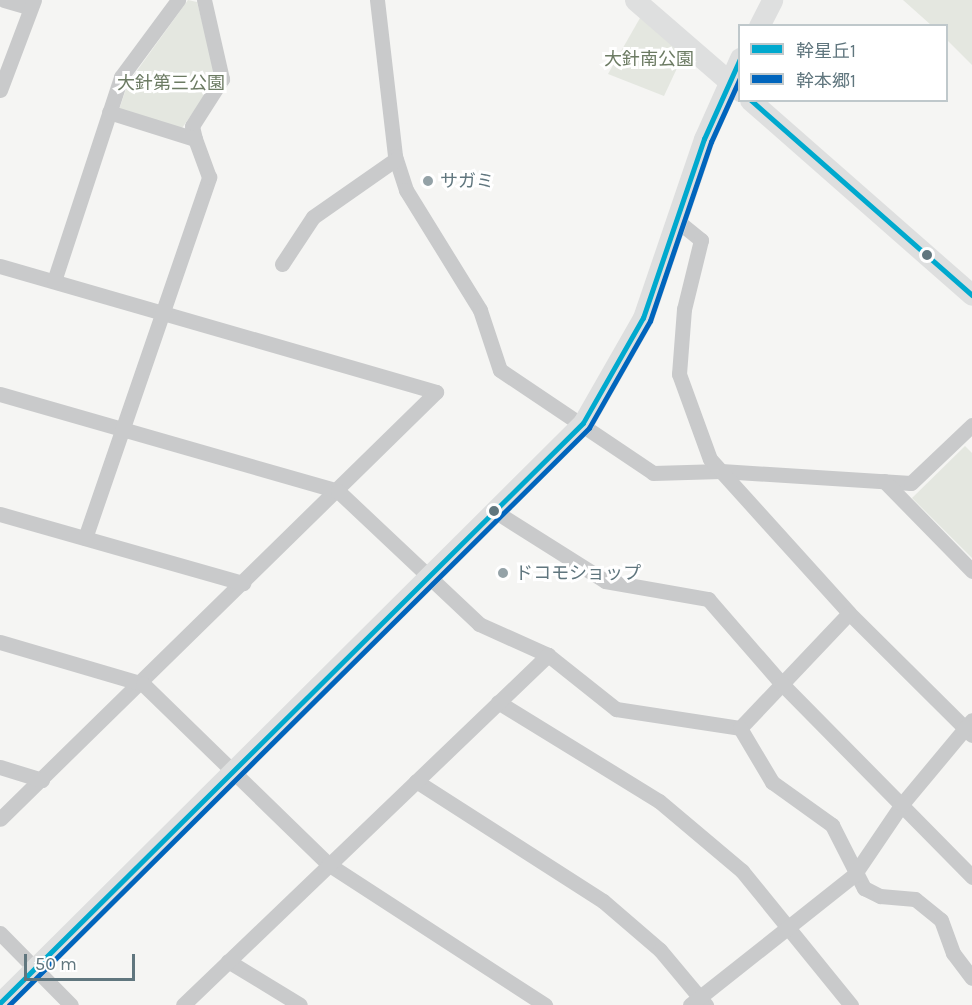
<!DOCTYPE html>
<meta charset="utf-8">
<style>
body{margin:0}
#map{position:relative;width:972px;height:1005px;overflow:hidden;background:#f5f5f3;font-family:Karla,"Noto Sans JP",sans-serif}
div>[style]{position:absolute}
[style*='--x']{left:calc(var(--x)*1px);top:calc(var(--y)*1px);width:calc(var(--w)*1px);rotate:calc(var(--a)*1deg)}
.green>*{inset:0;background:#e4e7e0}
.minor>*{height:15px;margin:-7.5px;padding:0 7.5px;transform-origin:7.5px;border-radius:7.5px;background:#c9cacb}
.secondary>*{height:21px;margin:-10.5px;padding:0 10.5px;transform-origin:10.5px;border-radius:10.5px;background:#dedfdf}
.bus-1>*{height:4.5px;margin:-2.25px;padding:0 2.25px;transform-origin:2.25px;border-radius:2.25px;background:#00a9ce}
.bus-2>*{height:4.5px;margin:-2.25px;padding:0 2.25px;transform-origin:2.25px;border-radius:2.25px;background:#0065bd}
.dots>*{width:16px;height:16px;translate:-50% -50%;box-sizing:border-box;border:3px solid #fff;border-radius:50%}
span{translate:-50% -50%;white-space:nowrap;text-align:center;line-height:1.15;-webkit-text-stroke:6px #fff;paint-order:stroke}
.park-label{font-size:18px;color:#6c7b63}
.poi-label{font-size:18px;color:#60767e}
.left{translate:0 -50%;text-align:left}
.legend{position:absolute;left:738px;top:24px;width:210px;height:78px;box-sizing:border-box;background:#fff;border:2px solid #bfc8cb;margin:0;padding:8px 10px;list-style:none;font-size:18px;color:#60767e}
.legend li{display:flex;align-items:center;gap:12px;height:30px}
.legend b{width:30px;border:2px solid #bfc8cb}
.scale{position:absolute;left:24px;top:954px;width:111px;height:27px;box-sizing:border-box;border:3px solid #60767e;border-top:0;padding-left:8px;font-size:18px;line-height:21px;white-space:nowrap;color:#60767e;-webkit-text-stroke:4px #fff;paint-order:stroke}
</style>
<div id="map">
<div class="green">
<div style="clip-path:polygon(188px 0,197px 2px,217px 79px,182px 128px,119px 110px,128px 83px)"></div>
<div style="clip-path:polygon(903px 0,972px 0,972px 65px,947px 40px,946px 26px,931px 25px)"></div>
<div style="clip-path:polygon(640px 18px,685px 51px,664px 96px,608px 74px)"></div>
<div style="clip-path:polygon(965px 446px,972px 453px,972px 558px,912px 498px)"></div>
</div>
<div class="minor">
<div style="--x:4;--y:0;--w:26;--a:16"></div>
<div style="--x:377;--y:0;--w:157;--a:83.4"></div>
<div style="--x:395;--y:156;--w:36;--a:72"></div>
<div style="--x:406;--y:190;--w:141;--a:58.3"></div>
<div style="--x:480;--y:310;--w:63;--a:71.6"></div>
<div style="--x:500;--y:370;--w:184;--a:33.9"></div>
<div style="--x:653;--y:473;--w:68;--a:-1.7"></div>
<div style="--x:721;--y:471;--w:190;--a:3.6"></div>
<div style="--x:911;--y:483;--w:84;--a:-43.6"></div>
<div style="--x:0;--y:90;--w:96;--a:-69.3"></div>
<div style="--x:195;--y:139;--w:13;--a:-103"></div>
<div style="--x:192;--y:126;--w:56;--a:-57.4"></div>
<div style="--x:222;--y:79;--w:81;--a:-102.8"></div>
<div style="--x:680;--y:223;--w:27;--a:39"></div>
<div style="--x:701;--y:240;--w:71;--a:103.8"></div>
<div style="--x:684;--y:309;--w:65;--a:94.4"></div>
<div style="--x:679;--y:374;--w:90;--a:70"></div>
<div style="--x:710;--y:459;--w:207;--a:47.9"></div>
<div style="--x:849;--y:613;--w:173;--a:44.8"></div>
<div style="--x:282;--y:264;--w:56;--a:-56.6"></div>
<div style="--x:313;--y:217;--w:101;--a:-34.9"></div>
<div style="--x:0;--y:266;--w:454;--a:16.1"></div>
<div style="--x:436;--y:392;--w:610;--a:135.6"></div>
<div style="--x:54;--y:281;--w:215;--a:-71.8"></div>
<div style="--x:121;--y:77;--w:96;--a:-53.5"></div>
<div style="--x:0;--y:394;--w:352;--a:16"></div>
<div style="--x:338;--y:491;--w:194;--a:43.3"></div>
<div style="--x:479;--y:624;--w:76;--a:24.2"></div>
<div style="--x:548;--y:655;--w:87;--a:38.5"></div>
<div style="--x:616;--y:709;--w:125;--a:8.7"></div>
<div style="--x:740;--y:728;--w:158;--a:-46.5"></div>
<div style="--x:884;--y:481;--w:126;--a:45.6"></div>
<div style="--x:496;--y:512;--w:129;--a:32.3"></div>
<div style="--x:605;--y:581;--w:105;--a:9.9"></div>
<div style="--x:708;--y:599;--w:113;--a:49"></div>
<div style="--x:782;--y:684;--w:271;--a:45.4"></div>
<div style="--x:0;--y:514;--w:253;--a:15.9"></div>
<div style="--x:85;--y:538;--w:382;--a:-71"></div>
<div style="--x:209;--y:177;--w:40;--a:-110.2"></div>
<div style="--x:195;--y:139;--w:90;--a:-162.6"></div>
<div style="--x:0;--y:642;--w:149;--a:16.4"></div>
<div style="--x:143;--y:684;--w:258;--a:44.2"></div>
<div style="--x:328;--y:864;--w:259;--a:33"></div>
<div style="--x:498;--y:702;--w:189;--a:31.6"></div>
<div style="--x:659;--y:801;--w:109;--a:40.1"></div>
<div style="--x:742;--y:871;--w:173;--a:50.9"></div>
<div style="--x:740;--y:728;--w:63;--a:59.3"></div>
<div style="--x:772;--y:782;--w:74;--a:35.6"></div>
<div style="--x:832;--y:825;--w:71;--a:63.1"></div>
<div style="--x:864;--y:888;--w:18;--a:27"></div>
<div style="--x:880;--y:896;--w:35;--a:5"></div>
<div style="--x:915;--y:899;--w:33;--a:39"></div>
<div style="--x:941;--y:920;--w:35;--a:70"></div>
<div style="--x:953;--y:953;--w:31;--a:53"></div>
<div style="--x:0;--y:767;--w:44;--a:17.2"></div>
<div style="--x:416;--y:781;--w:222;--a:32.7"></div>
<div style="--x:603;--y:901;--w:75;--a:40.7"></div>
<div style="--x:660;--y:950;--w:72;--a:50.1"></div>
<div style="--x:0;--y:933;--w:101;--a:45.4"></div>
<div style="--x:228;--y:961;--w:84;--a:31.4"></div>
<div style="--x:183;--y:1005;--w:506;--a:-43.8"></div>
<div style="--x:690;--y:1005;--w:209;--a:-38.4"></div>
<div style="--x:854;--y:875;--w:86;--a:-55.9"></div>
<div style="--x:902;--y:804;--w:109;--a:-50.2"></div>
</div>
<div class="secondary">
<div style="--x:635;--y:0;--w:139;--a:40.9"></div>
<div style="--x:759;--y:26;--w:29;--a:-63"></div>
<div style="--x:750;--y:100;--w:295;--a:41.3"></div>
<div style="--x:0;--y:1003;--w:822;--a:-44.85"></div>
<div style="--x:583;--y:423;--w:121;--a:-60.3"></div>
<div style="--x:643;--y:318;--w:189;--a:-71.2"></div>
<div style="--x:704;--y:139;--w:89;--a:-66"></div>
</div>
<div class="bus-1">
<div style="--x:751;--y:100;--w:295;--a:41.4"></div>
<div style="--x:0;--y:1003;--w:822;--a:-44.85"></div>
<div style="--x:583;--y:423;--w:121;--a:-60.3"></div>
<div style="--x:643;--y:318;--w:189;--a:-71.2"></div>
<div style="--x:704;--y:139;--w:88;--a:-65.8"></div>
</div>
<div class="bus-2">
<div style="--x:9;--y:1005;--w:818;--a:-44.85"></div>
<div style="--x:589;--y:428;--w:123;--a:-60.3"></div>
<div style="--x:650;--y:321;--w:189;--a:-71.2"></div>
<div style="--x:711;--y:142;--w:70;--a:-65.6"></div>
</div>
<div class="dots">
<div style="left:428px;top:181px;background:#94a2a7"></div>
<div style="left:927px;top:255px;background:#60767e"></div>
<div style="left:494px;top:511px;background:#60767e"></div>
<div style="left:503px;top:573px;background:#94a2a7"></div>
</div>
<div class="park-label">
<span style="left:649px;top:59px">大針南公園</span>
<span style="left:171px;top:83px">大針第三公園</span>
</div>
<div class="poi-label">
<span class="left" style="left:440px;top:181px">サガミ</span>
<span class="left" style="left:515px;top:573px">ドコモショップ</span>
</div>
<ul class="legend">
<li><b style="height:8px;background:#00a9ce"></b>幹星丘1</li>
<li><b style="height:8px;background:#0065bd"></b>幹本郷1</li>
</ul>
<div class="scale">50 m</div>
</div>
